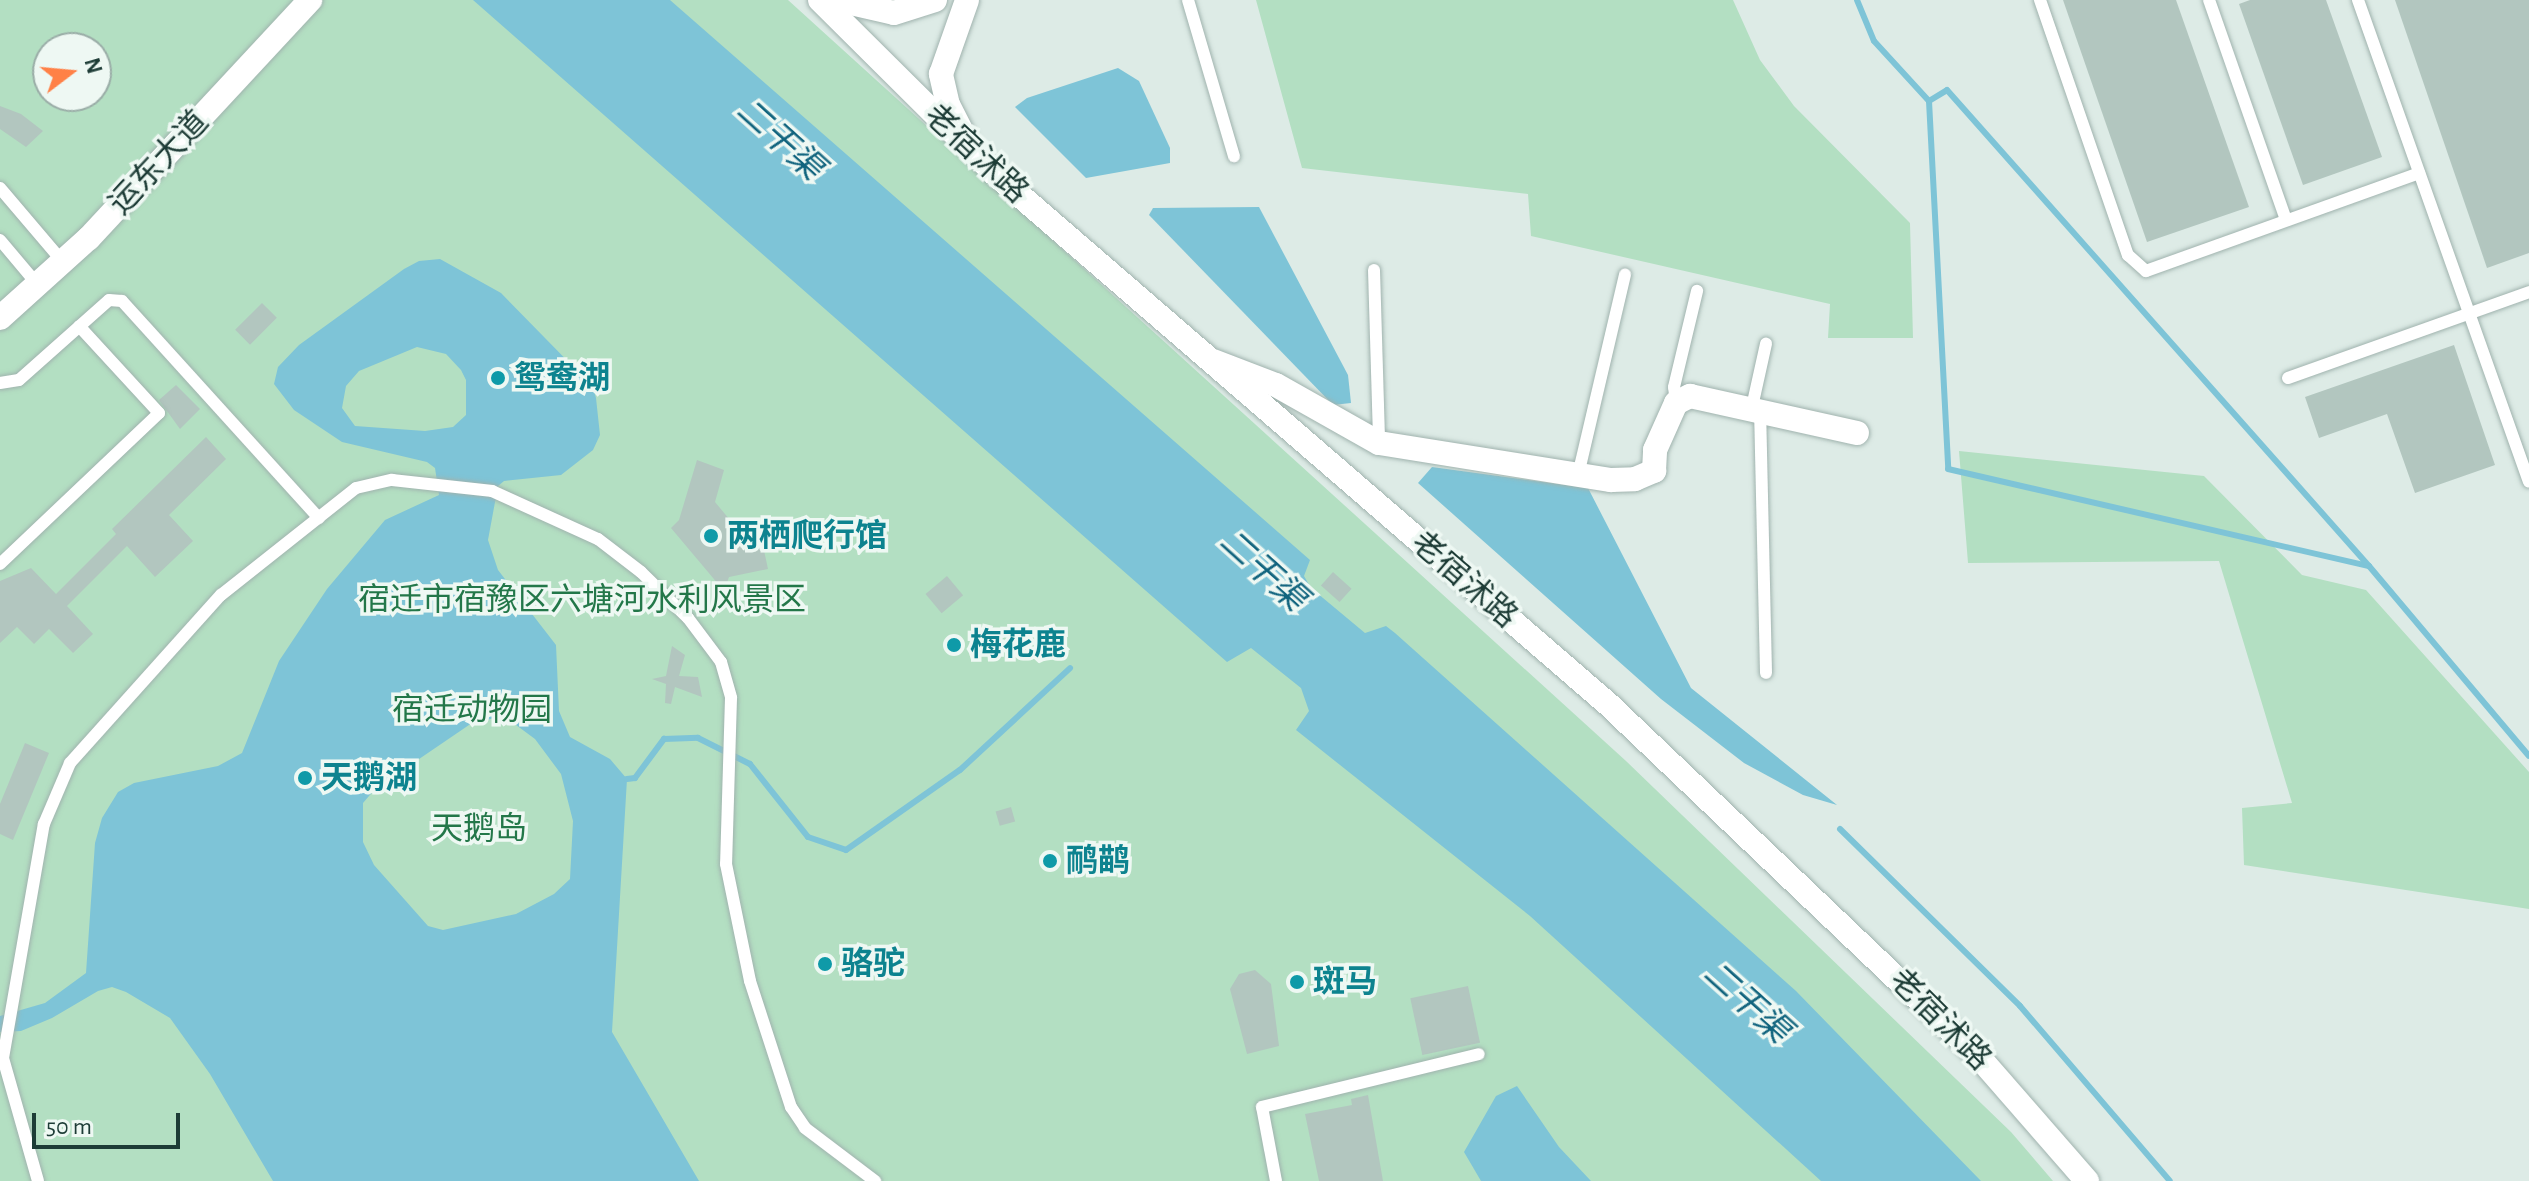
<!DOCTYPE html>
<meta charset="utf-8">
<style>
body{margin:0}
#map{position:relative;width:2529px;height:1181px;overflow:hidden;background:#ddebe6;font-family:"Alegreya Sans","Noto Sans SC",sans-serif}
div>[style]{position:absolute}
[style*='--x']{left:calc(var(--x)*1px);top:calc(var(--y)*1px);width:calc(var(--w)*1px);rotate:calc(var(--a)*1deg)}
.green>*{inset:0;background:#b3dfc2}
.water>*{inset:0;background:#7ec4d7}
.stream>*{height:6px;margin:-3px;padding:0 3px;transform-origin:3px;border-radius:3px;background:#7ec4d7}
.building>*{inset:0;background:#b2c6bf;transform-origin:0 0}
.roads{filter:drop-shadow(0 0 2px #a0b3ae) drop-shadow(0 0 2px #a0b3ae)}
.service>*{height:12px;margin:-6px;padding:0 6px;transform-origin:6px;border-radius:6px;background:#fff}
.minor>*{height:24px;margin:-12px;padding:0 12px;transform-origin:12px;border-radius:12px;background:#fff}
.secondary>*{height:24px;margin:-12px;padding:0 12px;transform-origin:12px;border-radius:12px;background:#fff}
.dots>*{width:22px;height:22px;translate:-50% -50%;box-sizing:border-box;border:4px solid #eef8f3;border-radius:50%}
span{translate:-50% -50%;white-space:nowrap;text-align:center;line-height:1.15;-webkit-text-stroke:7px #eef8f3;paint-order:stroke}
.street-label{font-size:32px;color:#1d3c36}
.culture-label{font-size:32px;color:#0d838f;font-weight:700}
.left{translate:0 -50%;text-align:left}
.park-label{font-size:32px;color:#237749}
.water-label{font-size:34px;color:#11647e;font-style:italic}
.north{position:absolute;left:32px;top:32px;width:80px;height:80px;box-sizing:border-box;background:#eef8f3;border:2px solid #9aada7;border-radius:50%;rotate:74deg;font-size:22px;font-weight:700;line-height:32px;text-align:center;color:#1d3c36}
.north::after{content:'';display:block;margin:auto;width:28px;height:36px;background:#ff8147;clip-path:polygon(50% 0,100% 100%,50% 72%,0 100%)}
.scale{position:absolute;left:32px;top:1113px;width:148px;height:36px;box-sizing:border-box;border:4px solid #1d3c36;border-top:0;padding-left:10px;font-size:24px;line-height:28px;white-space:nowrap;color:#1d3c36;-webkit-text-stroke:6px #eef8f3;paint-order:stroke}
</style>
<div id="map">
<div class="green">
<div style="clip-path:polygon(evenodd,0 0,788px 0,1626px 761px,2011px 1132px,2053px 1181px,0 1181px,0 0,48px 48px,96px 48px,96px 96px,48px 96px,48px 48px)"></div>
<div style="clip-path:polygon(1256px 0,1733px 0,1760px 60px,1794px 106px,1910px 223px,1913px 338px,1828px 338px,1830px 304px,1531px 236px,1528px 194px,1302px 168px)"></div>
<div style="clip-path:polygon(1959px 451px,2204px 476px,2302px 575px,2366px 590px,2529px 772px,2529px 909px,2244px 865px,2242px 808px,2292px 803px,2219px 561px,1968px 563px)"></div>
</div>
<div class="water">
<div style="clip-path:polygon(473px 0,670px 0,1310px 560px,1304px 576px,1311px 588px,1365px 633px,1386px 626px,1395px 633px,1796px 991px,1981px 1181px,1821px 1181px,1530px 916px,1296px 730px,1309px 711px,1301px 688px,1251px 648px,1227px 662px)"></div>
<div style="clip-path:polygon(1118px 68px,1139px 81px,1170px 148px,1170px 163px,1086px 178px,1015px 107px,1027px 98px)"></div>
<div style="clip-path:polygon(1259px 207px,1348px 375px,1351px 403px,1333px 405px,1149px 215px,1153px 208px)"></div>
<div style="clip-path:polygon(evenodd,440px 259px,501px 293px,593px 387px,596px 398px,600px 435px,593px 450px,561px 475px,504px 481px,498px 486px,488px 540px,498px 570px,556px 645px,559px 711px,570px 737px,610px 759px,627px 779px,612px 1032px,699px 1181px,273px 1181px,210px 1074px,170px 1018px,126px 992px,112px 987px,98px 991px,52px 1018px,21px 1031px,0 1032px,0 1016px,45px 1003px,86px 973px,95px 843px,102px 818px,118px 792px,134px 783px,218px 766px,242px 753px,279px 661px,327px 589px,385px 520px,439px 495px,435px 468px,427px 462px,342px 442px,294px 410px,274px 384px,278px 367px,299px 345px,404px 269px,419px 261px,440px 259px,417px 347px,446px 354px,461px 370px,466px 380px,466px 415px,453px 427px,425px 431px,355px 426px,342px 408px,346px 386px,359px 371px,417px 347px,440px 259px,494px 718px,512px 722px,535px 739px,561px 774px,573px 821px,570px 879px,554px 894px,516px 914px,443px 930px,428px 926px,374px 865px,363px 842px,363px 803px,375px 789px,469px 725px,494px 718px)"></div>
<div style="clip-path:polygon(1432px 467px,1588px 488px,1691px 688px,1837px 805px,1803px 795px,1744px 763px,1661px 699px,1418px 483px)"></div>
<div style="clip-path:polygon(1517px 1086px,1559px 1147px,1591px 1181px,1481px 1181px,1464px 1152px,1496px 1096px)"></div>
</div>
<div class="stream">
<div style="--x:1857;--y:0;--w:44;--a:67.5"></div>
<div style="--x:1874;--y:41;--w:81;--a:47.5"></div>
<div style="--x:1929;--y:101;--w:368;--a:87"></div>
<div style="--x:1948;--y:469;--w:432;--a:13"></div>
<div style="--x:2369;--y:566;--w:248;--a:49.9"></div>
<div style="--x:1929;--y:101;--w:21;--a:-31"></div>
<div style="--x:1947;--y:90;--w:636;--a:48.44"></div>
<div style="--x:627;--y:779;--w:8;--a:-7"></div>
<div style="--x:635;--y:778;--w:49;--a:-53.4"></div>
<div style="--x:664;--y:739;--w:34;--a:-2"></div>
<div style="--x:698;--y:738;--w:58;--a:26.6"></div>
<div style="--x:750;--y:764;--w:93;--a:51.5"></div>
<div style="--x:808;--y:837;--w:40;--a:18.9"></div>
<div style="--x:846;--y:850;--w:139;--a:-35.1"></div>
<div style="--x:960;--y:770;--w:150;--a:-42.8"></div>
<div style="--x:1840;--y:829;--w:252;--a:44.5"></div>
<div style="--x:2020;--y:1006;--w:230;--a:49.4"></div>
</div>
<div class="building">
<div style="clip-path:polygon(2063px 0,2176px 0,2249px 207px,2147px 242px)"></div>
<div style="clip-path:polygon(2250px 0,2326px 0,2382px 157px,2303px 185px,2239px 4px)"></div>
<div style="clip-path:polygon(2395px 0,2529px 0,2529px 253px,2487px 268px)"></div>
<div style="clip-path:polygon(0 106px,21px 114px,43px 131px,26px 147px,0 129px)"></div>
<div style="left:262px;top:303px;width:21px;height:38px;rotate:45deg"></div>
<div style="clip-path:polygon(2454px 345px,2495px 465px,2415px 493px,2387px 414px,2319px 438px,2305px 397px)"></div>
<div style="clip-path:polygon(176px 385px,200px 409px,180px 429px,159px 400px)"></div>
<div style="clip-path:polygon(206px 437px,226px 459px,169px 515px,193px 541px,155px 577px,127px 546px,67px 606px,93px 634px,73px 653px,49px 629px,34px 644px,17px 627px,0 643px,0 581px,31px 568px,56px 594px,116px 534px,112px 529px)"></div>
<div style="clip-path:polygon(697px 460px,724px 470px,715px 502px,750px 544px,762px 541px,768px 569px,729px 577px,724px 591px,671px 528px,679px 520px)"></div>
<div style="left:1333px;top:572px;width:25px;height:18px;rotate:42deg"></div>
<div style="left:947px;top:576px;width:25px;height:28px;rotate:50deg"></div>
<div style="clip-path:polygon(672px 646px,685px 655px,679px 676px,698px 677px,702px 697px,675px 687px,671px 704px,665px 703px,666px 684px,652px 679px,666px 676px)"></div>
<div style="clip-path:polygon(25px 743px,49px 753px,13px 840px,0 834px,0 804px)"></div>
<div style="left:1011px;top:807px;width:15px;height:16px;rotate:74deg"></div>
<div style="clip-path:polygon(1255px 970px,1271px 984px,1279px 1046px,1247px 1054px,1230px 989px,1239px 974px)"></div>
<div style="left:1468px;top:986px;width:58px;height:59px;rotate:78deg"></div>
<div style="clip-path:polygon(1368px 1095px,1383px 1181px,1319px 1181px,1305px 1114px,1352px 1105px,1351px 1099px)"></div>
</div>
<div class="roads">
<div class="service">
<div style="--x:1188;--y:0;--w:163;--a:73.6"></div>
<div style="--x:2040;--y:0;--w:270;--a:71"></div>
<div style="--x:2128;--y:255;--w:24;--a:42"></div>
<div style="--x:2146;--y:271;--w:290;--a:-19.7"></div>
<div style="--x:2209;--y:0;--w:233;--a:70.7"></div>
<div style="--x:2358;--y:0;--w:511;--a:70.47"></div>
<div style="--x:0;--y:188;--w:97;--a:49.6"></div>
<div style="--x:0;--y:240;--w:57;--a:49.9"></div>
<div style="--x:1374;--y:270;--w:173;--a:88.3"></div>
<div style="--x:2288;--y:378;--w:256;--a:-19.6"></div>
<div style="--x:0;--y:383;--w:19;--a:-9"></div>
<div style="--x:19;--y:380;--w:120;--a:-41.6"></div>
<div style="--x:109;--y:300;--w:13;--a:4"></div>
<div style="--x:122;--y:301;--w:293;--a:47.8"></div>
<div style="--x:1676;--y:403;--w:16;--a:-97"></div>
<div style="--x:1674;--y:387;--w:99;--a:-76.5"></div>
<div style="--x:1752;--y:407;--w:65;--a:-77.5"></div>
<div style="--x:1760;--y:408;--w:265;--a:88.7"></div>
<div style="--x:1578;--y:475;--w:206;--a:-76.8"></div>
<div style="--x:0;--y:564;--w:219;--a:-43.5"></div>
<div style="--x:159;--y:413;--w:118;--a:-132.6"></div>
<div style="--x:38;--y:1181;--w:128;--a:-105.9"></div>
<div style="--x:3;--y:1058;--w:238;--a:-80.1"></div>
<div style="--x:44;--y:824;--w:66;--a:-66.9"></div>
<div style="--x:70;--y:763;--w:226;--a:-48.1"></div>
<div style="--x:221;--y:595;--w:172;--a:-38.4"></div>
<div style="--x:356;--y:488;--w:37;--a:-13"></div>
<div style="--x:392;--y:480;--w:101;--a:6.3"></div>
<div style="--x:492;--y:491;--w:116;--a:24.4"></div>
<div style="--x:598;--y:539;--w:54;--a:37.5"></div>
<div style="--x:641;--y:572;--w:66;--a:44.4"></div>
<div style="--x:688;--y:618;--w:55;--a:53.1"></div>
<div style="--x:721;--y:662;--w:37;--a:74"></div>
<div style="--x:731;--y:698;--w:166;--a:91.7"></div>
<div style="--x:726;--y:864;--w:119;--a:78.4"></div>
<div style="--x:750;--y:981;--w:133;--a:72"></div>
<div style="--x:791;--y:1107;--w:25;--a:56"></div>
<div style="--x:805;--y:1128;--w:88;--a:37.1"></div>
<div style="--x:1276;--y:1181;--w:75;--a:-100.7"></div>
<div style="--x:1262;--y:1107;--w:223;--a:-13.7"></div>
</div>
<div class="minor">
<div style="--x:1213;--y:361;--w:67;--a:20.9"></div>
<div style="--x:1276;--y:385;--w:118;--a:29.4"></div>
<div style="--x:1379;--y:443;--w:235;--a:9.1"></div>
<div style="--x:1611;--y:480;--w:24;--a:-2"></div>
<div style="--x:1635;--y:479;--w:21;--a:-23"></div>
<div style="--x:1654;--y:471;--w:21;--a:-87"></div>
<div style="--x:1655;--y:450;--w:51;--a:-65.9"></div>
<div style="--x:1676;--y:403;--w:16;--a:-27"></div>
<div style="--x:1690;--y:396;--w:171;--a:12.5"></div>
</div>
<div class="secondary">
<div style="--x:820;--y:0;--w:247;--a:44.8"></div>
<div style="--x:995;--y:174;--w:812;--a:40.85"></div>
<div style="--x:1609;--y:705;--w:509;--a:43.57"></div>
<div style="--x:1978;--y:1056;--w:166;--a:48.9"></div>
<div style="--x:838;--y:0;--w:57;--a:13.1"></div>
<div style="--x:894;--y:13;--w:43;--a:-17.6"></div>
<div style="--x:965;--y:138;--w:37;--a:-117"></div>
<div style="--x:948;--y:105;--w:32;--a:-103"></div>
<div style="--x:941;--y:74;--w:78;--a:-70.6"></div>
<div style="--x:0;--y:318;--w:120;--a:-42"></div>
<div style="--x:89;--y:238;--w:325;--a:-47.1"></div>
</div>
</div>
<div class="dots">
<div style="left:498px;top:378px;background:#0f9aa8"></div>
<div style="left:711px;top:536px;background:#0f9aa8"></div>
<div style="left:954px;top:645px;background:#0f9aa8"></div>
<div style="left:305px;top:778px;background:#0f9aa8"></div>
<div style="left:1050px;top:861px;background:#0f9aa8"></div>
<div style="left:825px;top:964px;background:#0f9aa8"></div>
<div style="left:1297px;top:982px;background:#0f9aa8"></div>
</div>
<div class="street-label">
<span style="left:976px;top:154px;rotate:43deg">老宿沭路</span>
<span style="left:159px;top:163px;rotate:-47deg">运东大道</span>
<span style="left:1464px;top:580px;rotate:41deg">老宿沭路</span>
<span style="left:1940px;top:1020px;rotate:45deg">老宿沭路</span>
</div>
<div class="culture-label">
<span class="left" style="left:514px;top:378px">鸳鸯湖</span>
<span class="left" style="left:727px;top:536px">两栖爬行馆</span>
<span class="left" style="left:970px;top:645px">梅花鹿</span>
<span class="left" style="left:321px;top:778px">天鹅湖</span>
<span class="left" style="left:1066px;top:861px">鸸鹋</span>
<span class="left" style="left:841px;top:964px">骆驼</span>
<span class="left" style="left:1313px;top:982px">斑马</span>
</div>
<div class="park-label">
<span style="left:582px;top:600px">宿迁市宿豫区六塘河水利风景区</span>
<span style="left:472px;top:710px">宿迁动物园</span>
<span style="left:479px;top:829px">天鹅岛</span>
</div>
<div class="water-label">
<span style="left:779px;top:140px;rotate:42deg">二干渠</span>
<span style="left:1262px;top:571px;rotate:42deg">二干渠</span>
<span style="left:1746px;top:1003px;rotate:42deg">二干渠</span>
</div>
<div class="north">N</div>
<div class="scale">50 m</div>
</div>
